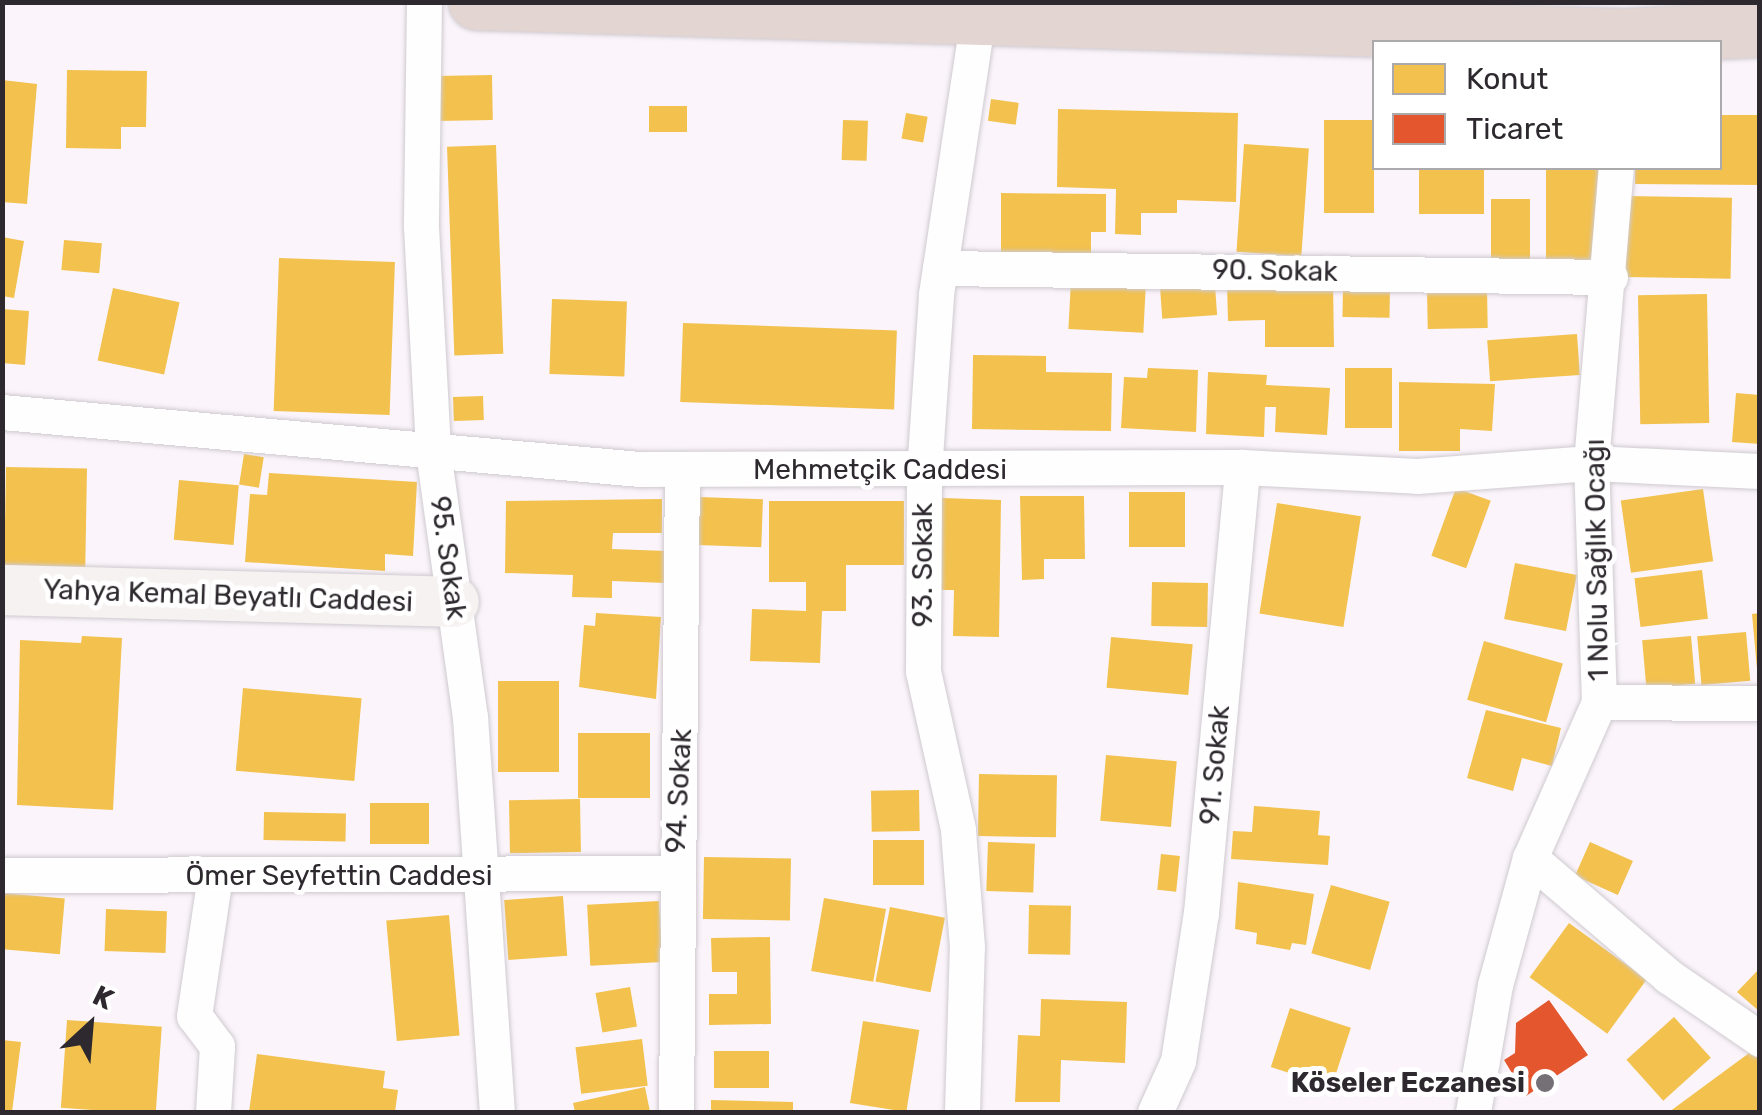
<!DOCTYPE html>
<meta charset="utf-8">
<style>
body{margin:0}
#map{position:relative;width:1762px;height:1115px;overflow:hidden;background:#fbf5fb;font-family:Rubik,sans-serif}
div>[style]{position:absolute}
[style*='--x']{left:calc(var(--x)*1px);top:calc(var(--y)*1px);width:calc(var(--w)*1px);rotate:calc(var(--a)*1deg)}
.homes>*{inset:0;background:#f2c14e;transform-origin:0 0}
.shops>*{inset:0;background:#e4572e}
.roads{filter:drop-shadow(0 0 2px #cfcacf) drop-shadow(0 0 2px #cfcacf)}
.street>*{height:35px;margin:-17.5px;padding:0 17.5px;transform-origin:17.5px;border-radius:17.5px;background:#fefefe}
.secondary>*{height:50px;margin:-25px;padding:0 25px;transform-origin:25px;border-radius:25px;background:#f6f2f1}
.highway>*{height:55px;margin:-27.5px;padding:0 27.5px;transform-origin:27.5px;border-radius:27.5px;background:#e2d5d2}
.dots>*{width:28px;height:28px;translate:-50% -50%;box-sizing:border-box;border:5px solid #fff;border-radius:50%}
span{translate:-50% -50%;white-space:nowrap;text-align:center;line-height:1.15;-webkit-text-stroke:10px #fff;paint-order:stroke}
.street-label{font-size:28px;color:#2d292e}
.poi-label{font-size:28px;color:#2d292e;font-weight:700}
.right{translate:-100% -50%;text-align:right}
.frame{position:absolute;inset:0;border:5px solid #2d292e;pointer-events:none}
.legend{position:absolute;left:1372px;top:40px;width:350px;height:130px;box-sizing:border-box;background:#fff;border:2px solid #aba9ab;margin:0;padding:12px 18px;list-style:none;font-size:30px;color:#2d292e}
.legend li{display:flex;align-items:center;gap:20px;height:50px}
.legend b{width:50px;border:2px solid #aba9ab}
.north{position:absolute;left:40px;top:975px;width:100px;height:100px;-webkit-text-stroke:8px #fff;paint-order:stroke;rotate:26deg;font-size:28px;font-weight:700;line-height:40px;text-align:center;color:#2d292e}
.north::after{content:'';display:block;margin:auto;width:35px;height:45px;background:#2d292e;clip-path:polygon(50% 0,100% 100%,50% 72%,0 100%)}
</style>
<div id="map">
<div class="homes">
<div style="clip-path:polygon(67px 70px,147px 71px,146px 127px,121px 127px,121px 149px,66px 148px)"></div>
<div style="left:492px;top:75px;width:45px;height:56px;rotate:89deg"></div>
<div style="clip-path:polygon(2px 80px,37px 84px,27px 204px,2px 202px)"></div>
<div style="left:991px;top:99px;width:28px;height:22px;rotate:8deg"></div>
<div style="left:649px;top:106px;width:38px;height:26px"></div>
<div style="clip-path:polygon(1058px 109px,1238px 113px,1236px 202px,1177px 200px,1177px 213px,1141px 213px,1141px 235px,1115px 234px,1116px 189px,1057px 187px)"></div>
<div style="left:906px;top:113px;width:22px;height:26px;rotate:10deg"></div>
<div style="clip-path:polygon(1720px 115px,1760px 115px,1760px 185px,1635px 184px,1635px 168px,1720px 168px)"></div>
<div style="left:843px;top:120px;width:25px;height:40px;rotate:2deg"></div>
<div style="left:1324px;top:120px;width:50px;height:93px"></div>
<div style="left:1244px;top:144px;width:65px;height:108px;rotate:4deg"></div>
<div style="left:496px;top:145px;width:209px;height:49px;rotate:88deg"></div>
<div style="left:1419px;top:168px;width:65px;height:46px"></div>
<div style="left:1546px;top:168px;width:61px;height:96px"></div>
<div style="clip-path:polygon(1001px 193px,1106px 194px,1106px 232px,1091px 232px,1091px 261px,1001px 261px)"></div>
<div style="left:1627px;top:196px;width:105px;height:81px;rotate:1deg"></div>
<div style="left:1491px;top:199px;width:39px;height:64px"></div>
<div style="clip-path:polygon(2px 237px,24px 241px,14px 298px,2px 296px)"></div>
<div style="left:64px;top:240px;width:38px;height:30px;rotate:5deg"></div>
<div style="left:279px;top:258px;width:116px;height:153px;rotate:2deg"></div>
<div style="left:1071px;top:280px;width:75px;height:49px;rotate:3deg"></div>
<div style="clip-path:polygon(1333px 283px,1334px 347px,1265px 347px,1265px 320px,1228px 321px,1227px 284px)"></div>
<div style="left:1215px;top:285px;width:30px;height:55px;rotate:86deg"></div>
<div style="left:1343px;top:287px;width:47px;height:30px;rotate:1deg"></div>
<div style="left:1487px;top:287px;width:41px;height:60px;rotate:89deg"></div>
<div style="left:113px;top:288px;width:68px;height:74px;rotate:12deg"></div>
<div style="left:1707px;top:294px;width:129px;height:69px;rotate:89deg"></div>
<div style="left:552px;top:299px;width:75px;height:75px;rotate:2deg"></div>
<div style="clip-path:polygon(2px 309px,29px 311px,25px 365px,2px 363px)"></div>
<div style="left:683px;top:323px;width:214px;height:79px;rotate:2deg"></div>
<div style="left:1577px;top:334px;width:41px;height:90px;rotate:86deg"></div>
<div style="clip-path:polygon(973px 355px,1046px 356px,1046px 372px,1112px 373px,1111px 431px,972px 429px)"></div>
<div style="clip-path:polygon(1148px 368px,1198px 370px,1196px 432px,1121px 428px,1124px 377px,1147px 378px)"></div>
<div style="left:1345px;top:368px;width:47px;height:60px"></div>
<div style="clip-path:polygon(1208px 372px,1267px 375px,1266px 385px,1330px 388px,1327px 435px,1275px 432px,1276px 407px,1265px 407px,1264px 437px,1206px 434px)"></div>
<div style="clip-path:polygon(1399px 382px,1495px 384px,1492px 431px,1460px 429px,1460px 451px,1399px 451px)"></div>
<div style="clip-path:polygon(1736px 393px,1760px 395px,1760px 444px,1732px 442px)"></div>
<div style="left:483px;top:396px;width:24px;height:30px;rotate:88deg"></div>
<div style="left:244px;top:454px;width:20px;height:31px;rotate:9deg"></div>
<div style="left:6px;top:467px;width:81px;height:104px;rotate:1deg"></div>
<div style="clip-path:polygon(269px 473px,417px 482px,413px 556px,385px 554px,385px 571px,245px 562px,250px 494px,267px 495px)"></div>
<div style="left:179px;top:480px;width:60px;height:60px;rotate:5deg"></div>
<div style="left:1456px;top:488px;width:37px;height:72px;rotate:20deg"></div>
<div style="left:1703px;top:489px;width:73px;height:83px;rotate:82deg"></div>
<div style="left:1185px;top:492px;width:55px;height:56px;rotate:90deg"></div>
<div style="clip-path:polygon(1020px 496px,1084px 496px,1085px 559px,1044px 559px,1044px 579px,1022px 580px)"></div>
<div style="left:699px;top:497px;width:64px;height:48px;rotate:2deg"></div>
<div style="clip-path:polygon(942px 498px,1001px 500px,999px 637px,953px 636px,954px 590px,940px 590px)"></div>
<div style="clip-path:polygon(662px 499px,662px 533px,613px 533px,612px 549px,667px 551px,666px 583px,612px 581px,612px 598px,572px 597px,573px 575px,505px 573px,506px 501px)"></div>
<div style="clip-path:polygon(769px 501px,904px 501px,904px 565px,846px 565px,846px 611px,822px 611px,820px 663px,750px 661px,752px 609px,806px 611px,806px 582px,769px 582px)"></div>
<div style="left:1277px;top:503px;width:85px;height:112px;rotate:9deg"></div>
<div style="left:1515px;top:563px;width:63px;height:57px;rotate:11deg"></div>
<div style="left:1702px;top:570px;width:49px;height:68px;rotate:83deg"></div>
<div style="left:1152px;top:582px;width:56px;height:44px;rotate:1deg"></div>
<div style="clip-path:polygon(596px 613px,661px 617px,656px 699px,579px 687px,584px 625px,595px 626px)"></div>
<div style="clip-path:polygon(1760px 613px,1760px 669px,1757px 669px,1752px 614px)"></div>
<div style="left:1746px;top:632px;width:49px;height:49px;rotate:85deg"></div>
<div style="clip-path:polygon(82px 636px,122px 638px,113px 810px,17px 805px,20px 640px,81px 643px)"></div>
<div style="left:1691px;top:636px;width:48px;height:49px;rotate:85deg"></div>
<div style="left:1111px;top:637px;width:82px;height:51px;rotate:5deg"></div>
<div style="left:1484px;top:641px;width:82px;height:61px;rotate:16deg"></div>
<div style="left:498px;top:681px;width:61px;height:91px"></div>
<div style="left:243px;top:688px;width:119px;height:83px;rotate:5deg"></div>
<div style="clip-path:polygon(1486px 710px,1561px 728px,1552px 766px,1522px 758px,1513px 791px,1467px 778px)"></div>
<div style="left:578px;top:733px;width:72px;height:65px"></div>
<div style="left:1106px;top:755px;width:71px;height:66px;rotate:5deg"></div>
<div style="left:979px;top:774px;width:78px;height:62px;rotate:1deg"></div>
<div style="left:919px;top:790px;width:41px;height:48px;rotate:89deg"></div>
<div style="left:580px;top:799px;width:53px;height:71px;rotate:89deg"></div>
<div style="left:370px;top:803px;width:59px;height:41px"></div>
<div style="clip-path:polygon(1254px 806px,1320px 811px,1318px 835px,1330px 836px,1328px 865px,1231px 859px,1233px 831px,1252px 832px)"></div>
<div style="left:264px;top:812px;width:82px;height:28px;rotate:1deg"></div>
<div style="left:873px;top:840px;width:51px;height:45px"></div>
<div style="left:988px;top:842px;width:47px;height:49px;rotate:2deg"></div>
<div style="left:1590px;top:842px;width:47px;height:37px;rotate:24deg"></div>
<div style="left:1161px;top:854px;width:19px;height:36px;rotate:6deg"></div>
<div style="left:704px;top:857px;width:87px;height:62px;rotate:1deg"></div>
<div style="clip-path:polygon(1238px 882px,1314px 894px,1306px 945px,1292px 943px,1290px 950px,1256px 944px,1257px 933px,1235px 929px)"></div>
<div style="left:1331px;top:885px;width:61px;height:71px;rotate:16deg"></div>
<div style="left:2px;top:893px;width:63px;height:56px;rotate:5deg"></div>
<div style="left:563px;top:896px;width:60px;height:59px;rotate:86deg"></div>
<div style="left:824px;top:898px;width:63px;height:74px;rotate:10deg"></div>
<div style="left:659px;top:901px;width:61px;height:72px;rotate:87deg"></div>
<div style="left:1029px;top:905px;width:42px;height:49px;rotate:1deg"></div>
<div style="left:890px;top:907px;width:56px;height:76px;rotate:11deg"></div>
<div style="left:106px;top:909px;width:61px;height:42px;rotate:2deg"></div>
<div style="left:449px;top:915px;width:121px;height:63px;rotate:85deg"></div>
<div style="left:1569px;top:923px;width:96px;height:67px;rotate:36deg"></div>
<div style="clip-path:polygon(770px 937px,771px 1024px,709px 1025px,709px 994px,737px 994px,737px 972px,712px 972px,711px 938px)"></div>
<div style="clip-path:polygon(1760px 968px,1760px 1012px,1737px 992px)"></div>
<div style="left:630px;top:987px;width:40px;height:35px;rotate:80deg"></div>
<div style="clip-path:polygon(1041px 999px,1127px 1002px,1125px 1063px,1061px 1060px,1060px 1102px,1015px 1102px,1018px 1035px,1040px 1036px)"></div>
<div style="left:1290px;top:1008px;width:64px;height:62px;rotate:18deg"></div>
<div style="left:1674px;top:1017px;width:55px;height:64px;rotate:48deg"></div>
<div style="left:67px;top:1020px;width:95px;height:88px;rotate:4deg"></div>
<div style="left:863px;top:1021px;width:57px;height:83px;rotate:9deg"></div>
<div style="left:642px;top:1039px;width:47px;height:67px;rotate:83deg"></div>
<div style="clip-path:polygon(2px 1040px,21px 1042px,12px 1112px,2px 1112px)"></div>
<div style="clip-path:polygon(1760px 1045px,1760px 1112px,1669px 1112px)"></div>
<div style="left:714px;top:1051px;width:55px;height:37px"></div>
<div style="clip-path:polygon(257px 1054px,385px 1071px,383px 1088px,398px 1090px,395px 1112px,249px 1112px)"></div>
<div style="clip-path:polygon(645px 1087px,650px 1112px,575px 1112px,573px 1103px)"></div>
<div style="clip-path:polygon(711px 1100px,793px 1102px,793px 1112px,711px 1112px)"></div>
</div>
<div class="shops">
<div style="clip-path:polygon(1549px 1000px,1588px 1055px,1526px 1096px,1504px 1060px,1515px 1053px,1516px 1023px)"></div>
</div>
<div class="roads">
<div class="street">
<div style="--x:424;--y:2;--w:225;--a:90.8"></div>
<div style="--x:421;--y:227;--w:224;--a:86.9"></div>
<div style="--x:433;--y:451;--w:269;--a:82.1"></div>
<div style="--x:470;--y:717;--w:396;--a:86.1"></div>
<div style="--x:940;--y:268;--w:670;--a:0.77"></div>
<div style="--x:2;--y:412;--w:641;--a:5.11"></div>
<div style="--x:640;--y:469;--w:602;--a:-0.19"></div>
<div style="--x:1242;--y:467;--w:175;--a:2.9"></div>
<div style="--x:1417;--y:476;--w:174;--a:-4.3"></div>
<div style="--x:1591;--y:463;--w:169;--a:2.7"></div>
<div style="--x:1599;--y:702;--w:161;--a:0.4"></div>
<div style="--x:1530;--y:858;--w:182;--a:40.5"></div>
<div style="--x:1668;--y:976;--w:112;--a:34.4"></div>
<div style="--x:2;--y:875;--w:673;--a:-0.17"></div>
<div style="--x:213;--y:1112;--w:66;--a:-86.5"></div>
<div style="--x:217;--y:1046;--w:38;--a:-127"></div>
<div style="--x:194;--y:1016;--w:142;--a:-81.5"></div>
<div style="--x:676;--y:1112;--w:643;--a:-89.47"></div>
<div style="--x:962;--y:1112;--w:165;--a:-88.3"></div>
<div style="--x:967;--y:947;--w:118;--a:-94.4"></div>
<div style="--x:958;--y:829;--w:162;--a:-102.5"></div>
<div style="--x:923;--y:671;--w:199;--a:-89.7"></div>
<div style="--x:924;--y:472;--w:178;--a:-86.1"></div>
<div style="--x:936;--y:294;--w:280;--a:-81.4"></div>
<div style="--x:1155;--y:1112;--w:56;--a:-65.7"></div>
<div style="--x:1178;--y:1061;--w:150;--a:-81.2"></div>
<div style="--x:1201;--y:913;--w:448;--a:-84.7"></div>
<div style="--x:1473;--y:1112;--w:129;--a:-80.2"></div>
<div style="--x:1495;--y:985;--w:132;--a:-74.6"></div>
<div style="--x:1530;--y:858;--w:171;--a:-66.1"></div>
<div style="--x:1599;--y:702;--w:239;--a:-91.9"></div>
<div style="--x:1591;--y:463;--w:296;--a:-85.2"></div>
</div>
<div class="secondary">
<div style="--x:2;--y:590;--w:452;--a:1.5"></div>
</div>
<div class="highway">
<div style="--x:476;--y:2;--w:1149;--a:1.7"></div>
<div style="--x:1624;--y:36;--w:136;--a:-2.9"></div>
</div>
</div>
<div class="dots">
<div style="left:1545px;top:1083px;background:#757076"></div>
</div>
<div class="street-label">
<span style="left:1275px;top:271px;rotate:1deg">90. Sokak</span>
<span style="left:880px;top:470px">Mehmetçik Caddesi</span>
<span style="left:448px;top:558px;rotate:82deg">95. Sokak</span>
<span style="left:1597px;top:560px;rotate:-91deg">1 Nolu Sağlık Ocağı</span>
<span style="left:923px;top:565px;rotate:-90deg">93. Sokak</span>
<span style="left:228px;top:596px;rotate:2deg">Yahya Kemal Beyatlı Caddesi</span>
<span style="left:1215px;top:765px;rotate:-85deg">91. Sokak</span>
<span style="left:679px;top:791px;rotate:-87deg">94. Sokak</span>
<span style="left:339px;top:876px">Ömer Seyfettin Caddesi</span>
</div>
<div class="poi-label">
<span class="right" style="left:1525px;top:1083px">Köseler Eczanesi</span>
</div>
<div class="frame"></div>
<ul class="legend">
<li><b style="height:28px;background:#f2c14e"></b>Konut</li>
<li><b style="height:28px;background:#e4572e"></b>Ticaret</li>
</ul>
<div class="north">K</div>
</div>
